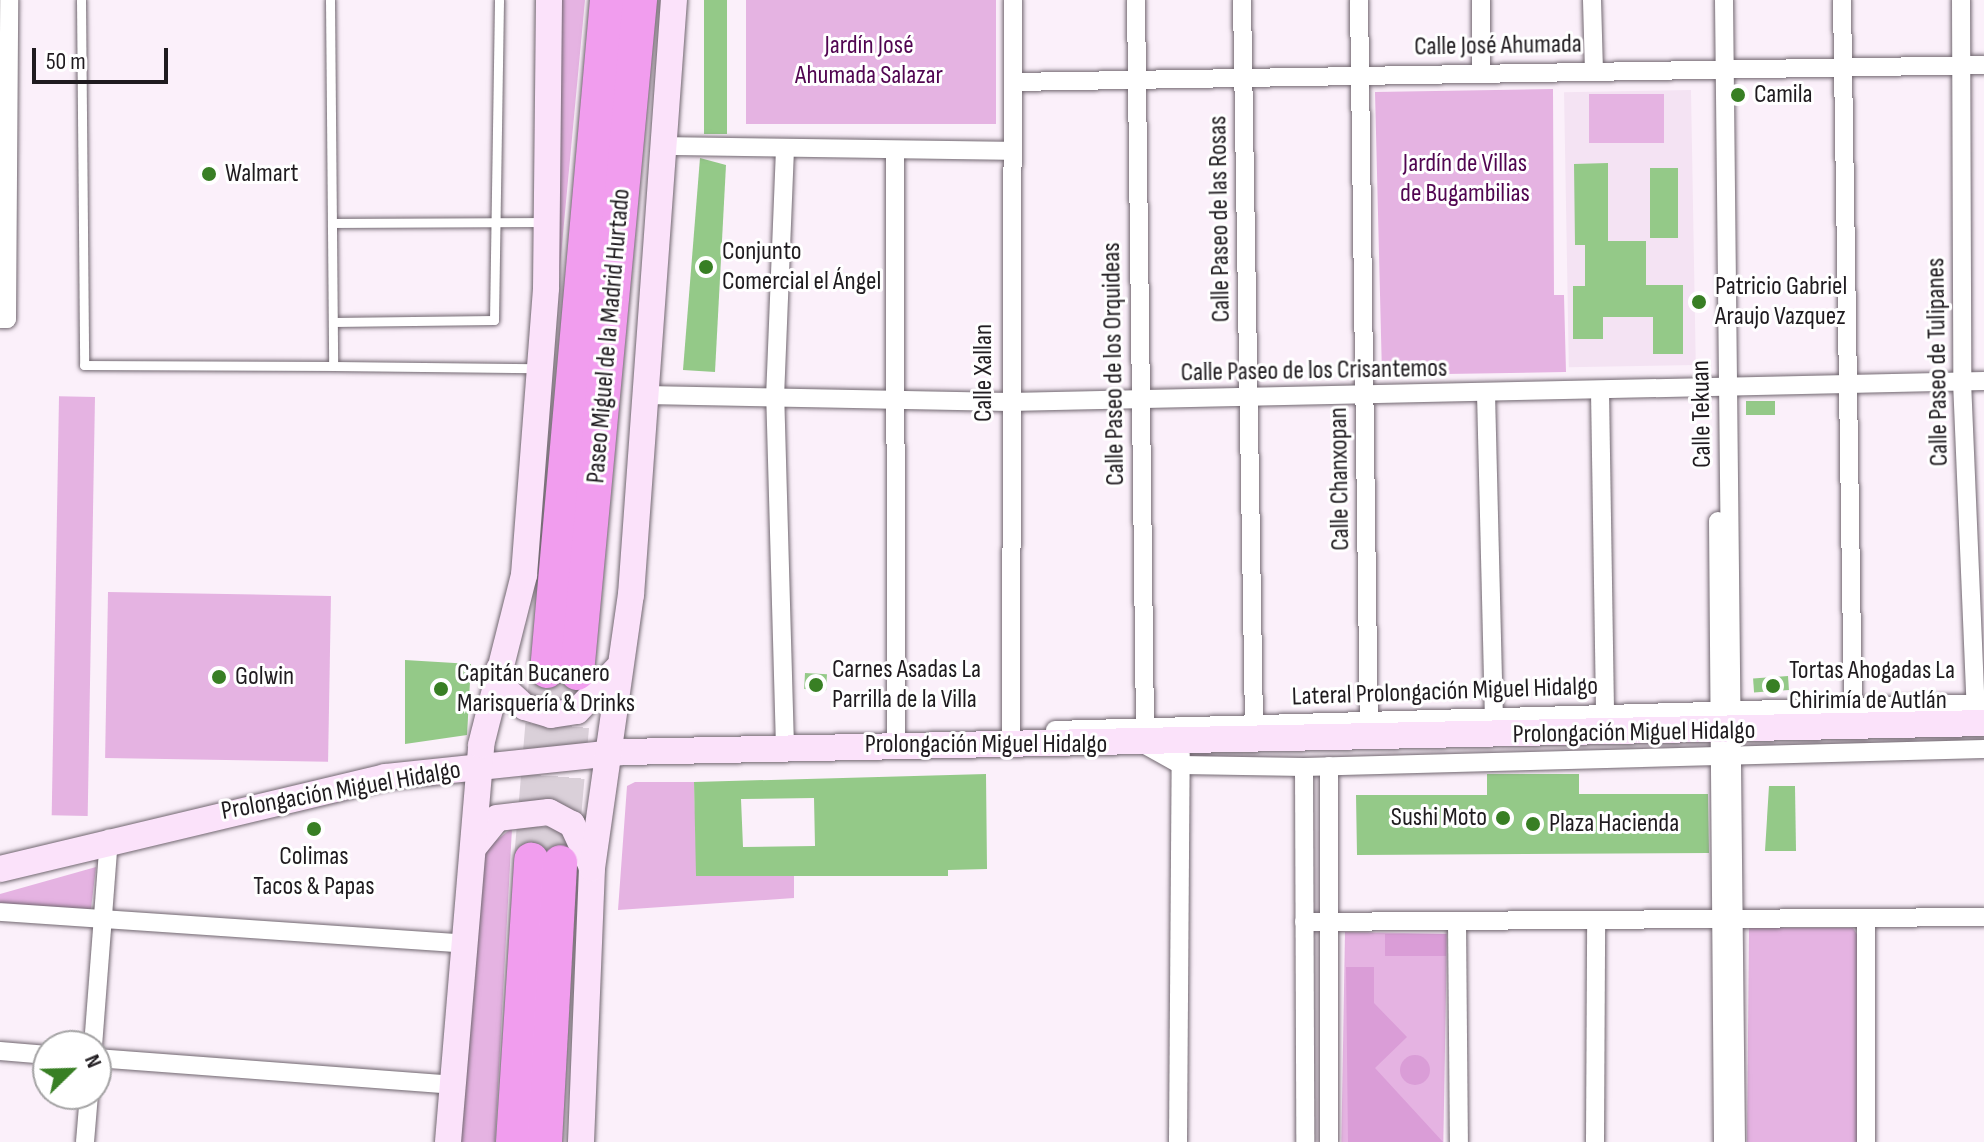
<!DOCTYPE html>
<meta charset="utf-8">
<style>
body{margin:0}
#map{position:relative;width:1984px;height:1142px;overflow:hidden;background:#fbf0fa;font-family:"Sofia Sans Condensed",sans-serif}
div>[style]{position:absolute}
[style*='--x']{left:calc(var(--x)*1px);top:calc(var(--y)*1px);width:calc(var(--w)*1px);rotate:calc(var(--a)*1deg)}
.built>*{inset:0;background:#f4e3f3;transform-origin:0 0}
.green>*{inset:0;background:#e5b3e2;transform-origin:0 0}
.forest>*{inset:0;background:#da9dd7;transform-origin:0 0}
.round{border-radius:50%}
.building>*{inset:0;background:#94c988;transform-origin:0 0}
.highway-tunnel>*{height:34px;margin-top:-17px;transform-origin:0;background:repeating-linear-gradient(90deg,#dad0d9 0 34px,transparent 0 51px)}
.roads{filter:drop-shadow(0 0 2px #716770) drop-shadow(0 0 2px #716770)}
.lane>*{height:9px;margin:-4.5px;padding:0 4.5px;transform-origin:4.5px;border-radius:4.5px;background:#fff}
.street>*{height:18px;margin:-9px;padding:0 9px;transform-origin:9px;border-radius:9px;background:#fff}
.secondary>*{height:26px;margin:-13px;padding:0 13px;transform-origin:13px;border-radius:13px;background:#fbe2fa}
.highway>*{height:34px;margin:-17px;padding:0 17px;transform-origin:17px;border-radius:17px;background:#f19dee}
.dots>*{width:22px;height:22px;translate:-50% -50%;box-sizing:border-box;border:4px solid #fff;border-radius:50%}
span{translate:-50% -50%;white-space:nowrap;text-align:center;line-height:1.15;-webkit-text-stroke:6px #fff;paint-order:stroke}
.park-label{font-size:26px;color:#510551}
.street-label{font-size:26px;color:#1f1b1f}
.poi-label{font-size:26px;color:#1f1b1f}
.left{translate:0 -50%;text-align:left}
.right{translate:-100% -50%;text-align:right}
.north{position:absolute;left:32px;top:1030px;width:80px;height:80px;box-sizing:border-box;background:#fff;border:2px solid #a5a4a5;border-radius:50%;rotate:67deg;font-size:22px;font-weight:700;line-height:32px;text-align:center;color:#1f1b1f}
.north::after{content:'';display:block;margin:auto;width:28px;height:36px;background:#387f24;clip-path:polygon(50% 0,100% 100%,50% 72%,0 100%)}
.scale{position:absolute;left:32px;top:48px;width:136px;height:36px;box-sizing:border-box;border:4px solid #1f1b1f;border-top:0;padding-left:10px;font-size:24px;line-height:28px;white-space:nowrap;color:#1f1b1f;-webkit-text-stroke:6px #fff;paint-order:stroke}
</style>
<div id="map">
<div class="built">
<div style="left:1691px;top:90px;width:275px;height:127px;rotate:89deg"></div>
</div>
<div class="green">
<div style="clip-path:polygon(559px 0,585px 0,558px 287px)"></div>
<div style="left:746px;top:0;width:250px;height:124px"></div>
<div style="clip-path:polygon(1553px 89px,1554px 295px,1564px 295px,1566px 372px,1382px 375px,1375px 92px)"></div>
<div style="left:1664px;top:94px;width:49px;height:75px;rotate:90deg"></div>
<div style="left:95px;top:397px;width:419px;height:36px;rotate:91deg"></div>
<div style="left:108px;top:592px;width:223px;height:166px;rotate:1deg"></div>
<div style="clip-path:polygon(635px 782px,694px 782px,697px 876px,794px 874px,794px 898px,618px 910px,627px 786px)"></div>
<div style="clip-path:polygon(512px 828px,495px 1142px,459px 1142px,481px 853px)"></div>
<div style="clip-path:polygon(96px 867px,91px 909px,0 906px,0 894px)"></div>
<div style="clip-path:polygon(1749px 928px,1853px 928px,1858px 936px,1859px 1142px,1747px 1142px)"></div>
<div style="left:1345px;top:932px;width:102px;height:210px;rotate:1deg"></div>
</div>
<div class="forest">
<div style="left:1385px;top:934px;width:61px;height:22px"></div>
<div style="clip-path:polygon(1346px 967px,1374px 967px,1374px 1003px,1407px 1037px,1375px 1068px,1443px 1142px,1348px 1142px)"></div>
<div class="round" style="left:1400px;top:1055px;width:30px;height:30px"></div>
</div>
<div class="building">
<div style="left:704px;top:0;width:23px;height:134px"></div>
<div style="clip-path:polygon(700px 158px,726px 165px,715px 372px,683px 370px)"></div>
<div style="clip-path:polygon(1608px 163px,1608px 241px,1646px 241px,1646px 285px,1683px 285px,1683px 354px,1653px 354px,1653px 317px,1603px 317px,1603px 339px,1573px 339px,1573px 286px,1585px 286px,1585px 245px,1575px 245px,1574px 164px)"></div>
<div style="left:1650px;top:168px;width:28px;height:70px"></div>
<div style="left:1746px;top:401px;width:29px;height:14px"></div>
<div style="clip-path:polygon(405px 660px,471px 664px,467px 735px,405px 744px)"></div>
<div style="left:805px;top:673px;width:22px;height:16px;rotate:3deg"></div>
<div style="left:1788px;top:676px;width:14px;height:35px;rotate:86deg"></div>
<div style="clip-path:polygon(evenodd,986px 774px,987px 869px,948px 870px,948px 876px,696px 876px,694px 782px,986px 774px,814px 798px,815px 846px,743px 847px,741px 799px,814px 798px)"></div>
<div style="clip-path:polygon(1487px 774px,1579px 774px,1579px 794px,1708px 794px,1709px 853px,1357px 855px,1356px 795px,1487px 795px)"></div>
<div style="clip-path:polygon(1769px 786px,1795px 786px,1796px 851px,1765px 851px)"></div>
</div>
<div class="highway-tunnel">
<div style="--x:531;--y:860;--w:190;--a:-85.2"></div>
<div style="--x:560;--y:862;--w:190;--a:-84.9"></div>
</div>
<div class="roads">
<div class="lane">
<div style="--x:81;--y:0;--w:365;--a:89.5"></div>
<div style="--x:84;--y:365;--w:249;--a:0.2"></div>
<div style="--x:330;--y:0;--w:366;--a:89.5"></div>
<div style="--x:333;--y:366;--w:203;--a:0.6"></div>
<div style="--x:333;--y:223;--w:210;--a:-0.3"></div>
<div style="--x:333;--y:322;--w:161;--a:-0.7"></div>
<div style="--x:494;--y:320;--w:320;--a:-89.1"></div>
</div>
<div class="street">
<div style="--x:1136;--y:0;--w:726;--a:89.29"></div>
<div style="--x:1242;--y:0;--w:725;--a:89.05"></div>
<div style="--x:1359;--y:0;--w:730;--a:89.22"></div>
<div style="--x:1481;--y:0;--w:72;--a:90"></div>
<div style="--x:1592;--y:0;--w:70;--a:88.4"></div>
<div style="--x:1724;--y:0;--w:1142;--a:89.4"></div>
<div style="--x:1842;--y:0;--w:708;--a:89.11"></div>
<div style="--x:1961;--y:0;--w:381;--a:89.8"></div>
<div style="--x:1962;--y:381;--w:331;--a:87.6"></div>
<div style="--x:1013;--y:82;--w:971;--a:-1"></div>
<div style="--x:666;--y:146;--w:347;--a:0.8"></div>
<div style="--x:895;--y:152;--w:593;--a:89.9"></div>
<div style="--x:0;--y:319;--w:7;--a:0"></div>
<div style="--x:7;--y:319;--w:319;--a:-89.6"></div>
<div style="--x:1600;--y:391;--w:322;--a:89.1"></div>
<div style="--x:1486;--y:393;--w:320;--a:88.6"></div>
<div style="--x:645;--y:395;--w:364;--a:1.1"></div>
<div style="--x:1009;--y:402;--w:975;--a:-1.23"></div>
<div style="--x:1718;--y:521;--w:621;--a:89.54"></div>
<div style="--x:1055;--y:730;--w:929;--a:-1.66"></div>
<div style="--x:1145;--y:745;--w:41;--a:29.1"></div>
<div style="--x:1181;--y:765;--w:123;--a:0.9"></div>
<div style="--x:1304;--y:767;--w:680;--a:-1.52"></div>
<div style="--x:1011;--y:746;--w:746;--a:-89.85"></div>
<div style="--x:785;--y:747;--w:349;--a:-91.6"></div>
<div style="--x:775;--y:398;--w:246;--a:-87.7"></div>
<div style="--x:1304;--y:767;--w:375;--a:89.8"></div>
<div style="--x:0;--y:912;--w:466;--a:3.9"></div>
<div style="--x:1866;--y:918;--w:224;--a:90"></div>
<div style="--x:1457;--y:921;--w:221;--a:89.5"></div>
<div style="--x:1304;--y:922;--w:680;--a:-0.42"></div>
<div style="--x:93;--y:1046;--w:208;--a:-85.6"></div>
<div style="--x:0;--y:1051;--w:48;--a:4.8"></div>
<div style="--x:96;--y:1058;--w:357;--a:4.3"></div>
<div style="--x:85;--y:1142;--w:48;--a:-85.2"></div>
<div style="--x:1178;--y:1142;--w:388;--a:-89.6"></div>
<div style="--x:1329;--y:1142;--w:376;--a:-90"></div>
<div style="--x:1595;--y:1142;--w:222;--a:-89.7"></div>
</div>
<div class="secondary">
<div style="--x:499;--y:669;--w:23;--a:70"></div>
<div style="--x:507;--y:691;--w:24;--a:42"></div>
<div style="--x:525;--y:707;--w:27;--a:17"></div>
<div style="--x:551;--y:715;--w:26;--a:-9"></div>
<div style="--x:577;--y:711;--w:58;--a:-46.4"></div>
<div style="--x:473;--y:848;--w:38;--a:-51"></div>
<div style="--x:497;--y:818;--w:52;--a:-6.6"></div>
<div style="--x:549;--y:812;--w:26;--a:28"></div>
<div style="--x:572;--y:824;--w:45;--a:65.1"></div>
<div style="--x:0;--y:869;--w:396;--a:-13.4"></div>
<div style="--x:385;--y:777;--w:240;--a:-6"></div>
<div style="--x:624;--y:752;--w:1360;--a:-1.22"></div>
<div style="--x:448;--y:1142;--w:398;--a:-85.2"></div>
<div style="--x:481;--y:745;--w:175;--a:-75.8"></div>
<div style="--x:524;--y:575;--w:288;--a:-85.6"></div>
<div style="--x:546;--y:288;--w:288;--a:-89.4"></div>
<div style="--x:581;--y:1142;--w:274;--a:-87.7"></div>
<div style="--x:592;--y:868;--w:276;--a:-81.9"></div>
<div style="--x:631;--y:595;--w:597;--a:-85.87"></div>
</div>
<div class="highway">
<div style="--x:547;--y:671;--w:674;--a:-84.89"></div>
<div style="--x:577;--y:673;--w:676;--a:-84.65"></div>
<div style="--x:513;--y:1142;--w:283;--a:-86.3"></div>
<div style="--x:545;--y:1142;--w:280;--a:-86.9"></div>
</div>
</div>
<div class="dots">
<div style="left:1738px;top:95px;background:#387f24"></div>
<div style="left:209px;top:174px;background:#387f24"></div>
<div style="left:706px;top:267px;background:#387f24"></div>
<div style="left:1699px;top:302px;background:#387f24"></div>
<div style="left:219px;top:677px;background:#387f24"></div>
<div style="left:816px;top:685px;background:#387f24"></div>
<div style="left:1773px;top:686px;background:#387f24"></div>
<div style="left:441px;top:689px;background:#387f24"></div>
<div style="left:1503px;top:818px;background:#387f24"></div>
<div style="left:1533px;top:824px;background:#387f24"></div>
<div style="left:314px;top:829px;background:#387f24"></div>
</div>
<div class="park-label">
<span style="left:869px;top:61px">Jardín José<br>Ahumada Salazar</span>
<span style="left:1465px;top:179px">Jardín de Villas<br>de Bugambilias</span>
</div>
<div class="street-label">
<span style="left:1498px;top:46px;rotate:-1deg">Calle José Ahumada</span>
<span style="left:1220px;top:219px;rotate:-91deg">Calle Paseo de las Rosas</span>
<span style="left:609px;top:336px;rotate:-85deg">Paseo Miguel de la Madrid Hurtado</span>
<span style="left:1938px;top:362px;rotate:-91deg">Calle Paseo de Tulipanes</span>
<span style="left:1114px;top:364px;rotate:-91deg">Calle Paseo de los Orquideas</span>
<span style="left:1314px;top:371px;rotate:-1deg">Calle Paseo de los Crisantemos</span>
<span style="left:984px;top:373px;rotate:-90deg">Calle Xallan</span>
<span style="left:1702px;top:414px;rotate:-91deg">Calle Tekuan</span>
<span style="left:1340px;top:479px;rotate:-91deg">Calle Chanxopan</span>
<span style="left:1445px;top:692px;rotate:-2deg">Lateral Prolongación Miguel Hidalgo</span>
<span style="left:1634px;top:733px;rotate:-1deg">Prolongación Miguel Hidalgo</span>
<span style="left:986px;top:745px">Prolongación Miguel Hidalgo</span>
<span style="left:341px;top:791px;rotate:-10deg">Prolongación Miguel Hidalgo</span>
</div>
<div class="poi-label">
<span class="left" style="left:1754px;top:95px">Camila</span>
<span class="left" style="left:225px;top:174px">Walmart</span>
<span class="left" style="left:722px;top:267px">Conjunto<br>Comercial el Ángel</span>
<span class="left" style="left:1715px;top:302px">Patricio Gabriel<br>Araujo Vazquez</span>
<span class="left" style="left:832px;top:685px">Carnes Asadas La<br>Parrilla de la Villa</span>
<span class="left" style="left:1789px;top:686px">Tortas Ahogadas La<br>Chirimía de Autlán</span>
<span class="left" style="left:457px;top:689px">Capitán Bucanero<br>Marisquería &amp; Drinks</span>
<span class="left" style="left:235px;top:677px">Golwin</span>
<span class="right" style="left:1487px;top:818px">Sushi Moto</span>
<span class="left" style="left:1549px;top:824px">Plaza Hacienda</span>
<span style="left:314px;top:872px">Colimas<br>Tacos &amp; Papas</span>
</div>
<div class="north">N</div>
<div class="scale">50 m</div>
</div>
